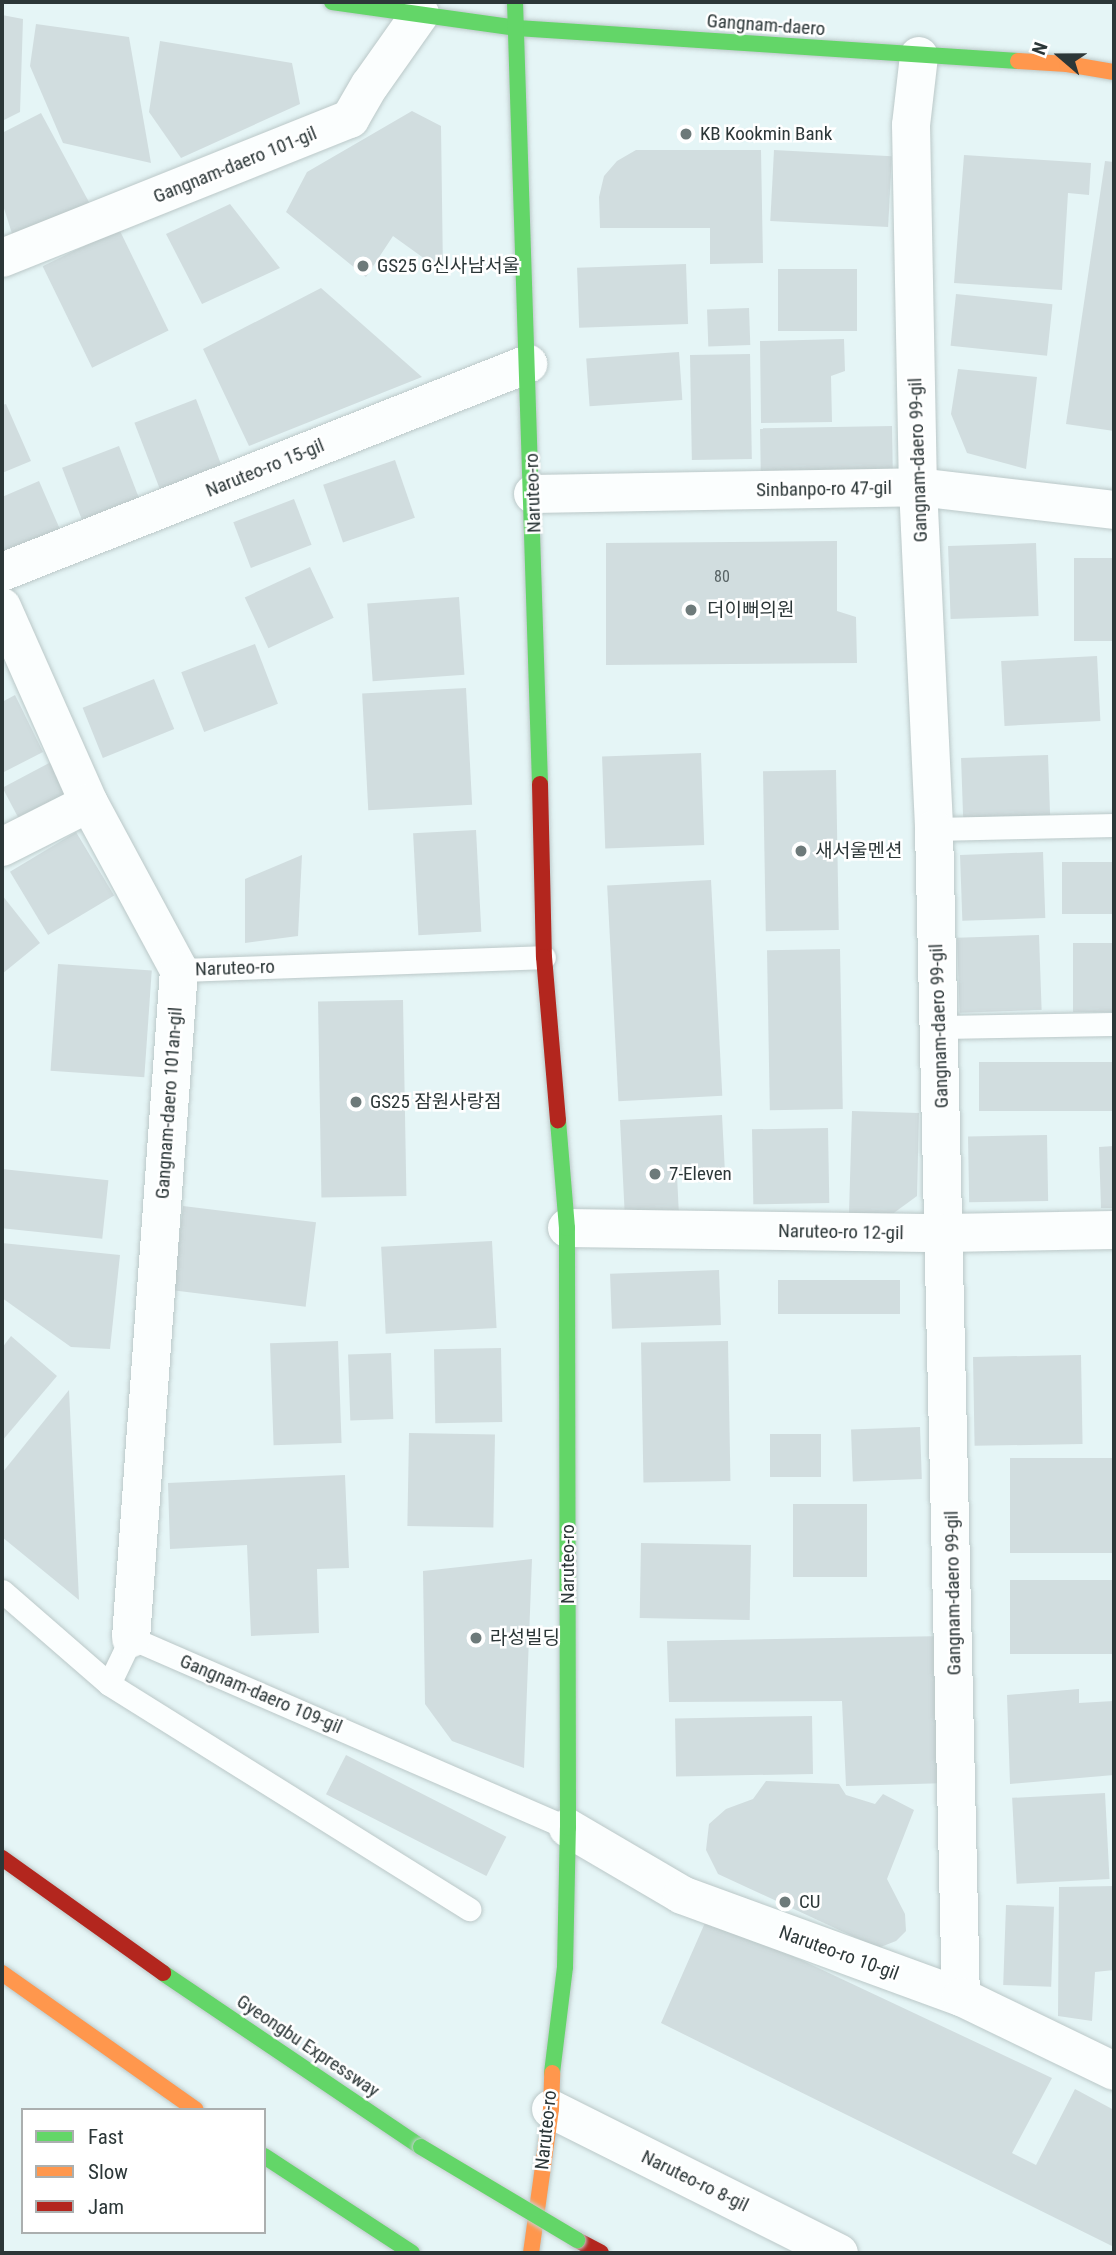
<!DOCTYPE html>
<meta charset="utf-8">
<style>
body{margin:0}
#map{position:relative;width:1116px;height:2255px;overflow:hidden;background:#e5f5f6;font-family:"Roboto Condensed","Noto Sans KR",sans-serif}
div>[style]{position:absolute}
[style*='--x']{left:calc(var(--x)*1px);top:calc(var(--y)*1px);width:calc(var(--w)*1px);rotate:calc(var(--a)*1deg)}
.building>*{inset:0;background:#d1dddf;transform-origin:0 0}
.roads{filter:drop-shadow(0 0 2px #bbc8c8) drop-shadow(0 0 2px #bbc8c8)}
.lane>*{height:23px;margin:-11.5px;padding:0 11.5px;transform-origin:11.5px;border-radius:11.5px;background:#fbfefe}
.street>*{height:38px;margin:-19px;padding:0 19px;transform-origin:19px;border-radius:19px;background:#fbfefe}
.fast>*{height:16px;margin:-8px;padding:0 8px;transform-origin:8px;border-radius:8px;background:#63d668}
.slow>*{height:16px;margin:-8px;padding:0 8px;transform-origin:8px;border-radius:8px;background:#ff974d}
.jam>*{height:16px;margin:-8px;padding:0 8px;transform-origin:8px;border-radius:8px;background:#b3261e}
.bridges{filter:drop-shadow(0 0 2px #c7cfd0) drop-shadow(0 0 2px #c7cfd0)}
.fast-bridge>*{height:16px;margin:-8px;padding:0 8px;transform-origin:8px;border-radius:8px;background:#63d668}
.dots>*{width:19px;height:19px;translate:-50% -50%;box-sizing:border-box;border:4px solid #fff;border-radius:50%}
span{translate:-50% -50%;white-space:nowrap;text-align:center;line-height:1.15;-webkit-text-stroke:5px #fff;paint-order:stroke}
.number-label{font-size:16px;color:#576264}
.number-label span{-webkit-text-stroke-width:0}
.street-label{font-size:19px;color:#2c3738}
.poi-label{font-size:19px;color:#2c3738}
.left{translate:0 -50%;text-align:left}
.frame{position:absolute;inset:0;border:4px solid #2c3738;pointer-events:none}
.legend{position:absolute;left:21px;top:2108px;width:245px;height:126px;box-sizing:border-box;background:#fff;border:2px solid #abafaf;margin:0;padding:9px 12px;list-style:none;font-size:21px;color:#2c3738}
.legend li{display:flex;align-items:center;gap:14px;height:35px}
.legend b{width:35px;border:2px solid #abafaf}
.north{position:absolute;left:1025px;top:21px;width:70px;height:70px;-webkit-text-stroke:5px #fff;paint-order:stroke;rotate:290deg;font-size:19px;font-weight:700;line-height:28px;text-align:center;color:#2c3738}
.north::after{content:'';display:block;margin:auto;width:24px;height:32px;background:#2c3738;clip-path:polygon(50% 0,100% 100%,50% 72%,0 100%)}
</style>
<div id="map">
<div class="building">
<div style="clip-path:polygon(2px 15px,23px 19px,20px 112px,2px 121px)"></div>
<div style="clip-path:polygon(36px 24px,129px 37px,151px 163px,63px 143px,30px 66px)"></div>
<div style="clip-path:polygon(160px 41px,292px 63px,300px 104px,181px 158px,149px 112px)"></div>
<div style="clip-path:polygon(412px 111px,441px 126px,443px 272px,393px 236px,366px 277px,286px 212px,307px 172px)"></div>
<div style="clip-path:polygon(41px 113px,90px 204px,14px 240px,2px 202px,2px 133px)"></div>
<div style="clip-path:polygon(636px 150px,761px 150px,763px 263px,710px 264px,710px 228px,600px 228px,599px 197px,604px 176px,617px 161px)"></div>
<div style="left:774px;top:150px;width:118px;height:71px;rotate:3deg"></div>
<div style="clip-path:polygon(964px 155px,1091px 163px,1089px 195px,1068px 193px,1062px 290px,954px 283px)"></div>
<div style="clip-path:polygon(1105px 161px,1114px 162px,1114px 431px,1066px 424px)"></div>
<div style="clip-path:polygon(230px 204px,280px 268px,202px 304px,166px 234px)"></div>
<div style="left:119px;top:229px;width:113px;height:85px;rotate:64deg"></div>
<div style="left:686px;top:264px;width:60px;height:109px;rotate:88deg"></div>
<div style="left:857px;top:269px;width:62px;height:79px;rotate:90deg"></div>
<div style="clip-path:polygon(321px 288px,422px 377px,249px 446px,203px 349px)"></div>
<div style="left:956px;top:294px;width:97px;height:52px;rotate:6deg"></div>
<div style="left:749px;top:308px;width:37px;height:42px;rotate:88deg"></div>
<div style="clip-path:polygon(844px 339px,845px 371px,831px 376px,832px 422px,761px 423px,760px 341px)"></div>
<div style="left:679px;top:352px;width:48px;height:93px;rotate:86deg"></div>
<div style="left:750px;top:354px;width:105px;height:60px;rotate:89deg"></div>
<div style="clip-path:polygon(958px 369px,1037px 377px,1026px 469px,967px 453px,951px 414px)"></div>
<div style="left:196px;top:399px;width:79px;height:66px;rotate:69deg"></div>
<div style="clip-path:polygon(6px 404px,31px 461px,2px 473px,2px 405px)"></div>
<div style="left:892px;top:426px;width:43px;height:132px;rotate:89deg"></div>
<div style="left:119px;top:446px;width:61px;height:61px;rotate:69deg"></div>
<div style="left:395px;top:460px;width:61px;height:76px;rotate:71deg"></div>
<div style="clip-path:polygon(39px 481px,62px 534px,6px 559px,2px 550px,2px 497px)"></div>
<div style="left:294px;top:499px;width:49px;height:65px;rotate:69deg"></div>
<div style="clip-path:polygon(837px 541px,837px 611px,856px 617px,857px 663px,606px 665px,606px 543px)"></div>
<div style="left:1036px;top:543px;width:73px;height:88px;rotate:88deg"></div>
<div style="left:1114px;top:558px;width:83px;height:40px;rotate:90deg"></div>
<div style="left:310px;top:567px;width:56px;height:72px;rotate:65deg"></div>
<div style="left:459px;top:597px;width:78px;height:92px;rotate:86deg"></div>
<div style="left:255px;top:644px;width:64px;height:79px;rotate:69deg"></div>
<div style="left:1097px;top:656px;width:65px;height:96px;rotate:87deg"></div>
<div style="left:154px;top:679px;width:54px;height:77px;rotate:68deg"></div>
<div style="left:466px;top:688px;width:117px;height:104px;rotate:87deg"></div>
<div style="clip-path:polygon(15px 695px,43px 752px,2px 773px,2px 702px)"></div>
<div style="left:701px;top:753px;width:92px;height:99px;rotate:88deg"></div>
<div style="left:1048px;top:755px;width:60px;height:87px;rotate:88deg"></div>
<div style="left:51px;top:762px;width:41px;height:55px;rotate:62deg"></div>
<div style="left:836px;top:770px;width:160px;height:73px;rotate:89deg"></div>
<div style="left:476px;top:830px;width:102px;height:63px;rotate:87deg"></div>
<div style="left:76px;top:832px;width:74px;height:77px;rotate:59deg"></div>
<div style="left:1043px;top:852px;width:66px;height:83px;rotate:88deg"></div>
<div style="clip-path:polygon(302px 855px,298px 936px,245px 943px,245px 879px)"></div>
<div style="left:1114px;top:862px;width:52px;height:52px;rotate:90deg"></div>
<div style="left:711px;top:880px;width:216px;height:104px;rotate:87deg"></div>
<div style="clip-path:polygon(2px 895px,40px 943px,2px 974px)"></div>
<div style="left:1039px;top:935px;width:75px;height:82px;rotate:88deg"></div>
<div style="left:1114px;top:943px;width:69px;height:41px;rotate:90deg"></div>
<div style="left:840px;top:949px;width:160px;height:73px;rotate:89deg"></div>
<div style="left:58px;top:964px;width:94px;height:107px;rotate:4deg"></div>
<div style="left:403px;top:1000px;width:196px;height:85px;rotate:89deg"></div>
<div style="left:1114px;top:1062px;width:49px;height:135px;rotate:90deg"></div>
<div style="clip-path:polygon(852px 1111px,919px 1113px,917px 1196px,891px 1215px,849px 1213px)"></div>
<div style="clip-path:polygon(722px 1115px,725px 1173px,677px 1175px,679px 1216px,625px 1219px,620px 1120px)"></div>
<div style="left:828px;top:1128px;width:75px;height:76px;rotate:89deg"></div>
<div style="left:1047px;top:1135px;width:66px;height:79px;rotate:89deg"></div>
<div style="clip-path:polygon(1114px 1146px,1114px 1208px,1101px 1208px,1099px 1147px)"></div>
<div style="left:2px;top:1169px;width:107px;height:59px;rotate:6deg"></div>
<div style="left:183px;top:1206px;width:134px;height:85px;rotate:7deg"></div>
<div style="left:492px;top:1241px;width:87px;height:111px;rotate:87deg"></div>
<div style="clip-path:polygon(2px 1243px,120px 1255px,110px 1349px,71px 1347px,2px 1298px)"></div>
<div style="left:719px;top:1270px;width:55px;height:109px;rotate:88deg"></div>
<div style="left:900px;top:1280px;width:34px;height:122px;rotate:90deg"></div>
<div style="clip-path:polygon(11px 1336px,57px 1376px,2px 1441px,2px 1348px)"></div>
<div style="left:338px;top:1341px;width:102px;height:68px;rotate:88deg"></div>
<div style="left:728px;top:1341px;width:140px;height:87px;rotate:89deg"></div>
<div style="left:501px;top:1348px;width:74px;height:67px;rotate:89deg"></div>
<div style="left:391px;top:1353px;width:66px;height:43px;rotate:88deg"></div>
<div style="left:1081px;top:1355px;width:89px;height:108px;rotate:89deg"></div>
<div style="clip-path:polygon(69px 1390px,79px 1600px,2px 1537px,2px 1473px)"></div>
<div style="left:920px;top:1427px;width:52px;height:69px;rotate:88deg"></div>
<div style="left:409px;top:1433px;width:86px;height:93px;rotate:1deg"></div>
<div style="left:770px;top:1434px;width:51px;height:43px"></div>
<div style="left:1114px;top:1458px;width:95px;height:104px;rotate:90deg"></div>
<div style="clip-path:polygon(345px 1475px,349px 1568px,317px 1569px,319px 1633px,251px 1636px,247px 1545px,170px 1549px,168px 1483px)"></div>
<div style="left:867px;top:1504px;width:73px;height:74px;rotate:90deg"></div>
<div style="left:641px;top:1543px;width:110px;height:75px;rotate:1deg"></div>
<div style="clip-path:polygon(532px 1559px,524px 1768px,452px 1741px,425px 1704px,423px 1571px)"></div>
<div style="left:1114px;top:1580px;width:74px;height:104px;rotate:90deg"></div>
<div style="clip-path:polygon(946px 1636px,948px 1783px,846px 1786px,842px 1701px,669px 1702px,667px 1641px)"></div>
<div style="clip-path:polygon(1079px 1689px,1079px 1703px,1114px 1701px,1114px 1775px,1010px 1784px,1007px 1695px)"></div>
<div style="left:812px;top:1716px;width:58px;height:137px;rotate:89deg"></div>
<div style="left:346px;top:1755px;width:180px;height:44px;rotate:27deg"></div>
<div style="clip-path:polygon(766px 1781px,839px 1784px,846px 1795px,875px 1804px,883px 1794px,914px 1810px,887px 1879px,905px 1914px,906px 1931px,896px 1941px,878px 1948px,718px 1874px,706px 1850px,709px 1824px,726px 1809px,753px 1799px)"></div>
<div style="left:1105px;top:1793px;width:86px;height:93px;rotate:87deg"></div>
<div style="clip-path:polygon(1114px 1886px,1114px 1970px,1095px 1972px,1092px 2021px,1058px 2016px,1059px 1887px)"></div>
<div style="left:1006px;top:1905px;width:48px;height:80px;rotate:2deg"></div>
<div style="clip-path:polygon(708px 1916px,1052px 2078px,1012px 2153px,1036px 2165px,1075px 2089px,1114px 2110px,1114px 2247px,661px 2023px)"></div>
</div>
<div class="roads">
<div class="lane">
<div style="--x:934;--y:829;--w:180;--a:-1.3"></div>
<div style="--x:179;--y:970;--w:365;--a:-2"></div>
<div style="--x:939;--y:1027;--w:175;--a:-1"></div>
<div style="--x:2;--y:1591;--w:142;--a:41"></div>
<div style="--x:109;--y:1684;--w:51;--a:-64.4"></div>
<div style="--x:131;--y:1638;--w:477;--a:23.5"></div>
<div style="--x:109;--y:1684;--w:425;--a:32"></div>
</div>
<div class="street">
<div style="--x:919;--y:56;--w:69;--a:96.6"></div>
<div style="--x:911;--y:125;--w:362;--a:88.9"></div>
<div style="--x:918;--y:487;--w:342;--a:87.3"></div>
<div style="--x:934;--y:829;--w:1168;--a:88.68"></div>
<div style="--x:2;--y:258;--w:375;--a:-21.8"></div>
<div style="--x:350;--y:119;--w:39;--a:-60"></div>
<div style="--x:370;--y:85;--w:87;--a:-54.8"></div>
<div style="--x:533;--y:494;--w:385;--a:-1"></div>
<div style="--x:918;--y:487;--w:197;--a:6.7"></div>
<div style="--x:2;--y:572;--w:566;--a:-21.58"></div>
<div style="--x:2;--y:607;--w:214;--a:66.1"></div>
<div style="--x:89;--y:803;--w:190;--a:61.7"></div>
<div style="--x:179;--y:970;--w:670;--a:94.11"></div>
<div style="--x:2;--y:847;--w:97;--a:-26.8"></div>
<div style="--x:567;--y:1228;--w:378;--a:0.8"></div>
<div style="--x:945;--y:1233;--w:169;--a:-1"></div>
<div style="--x:568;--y:1828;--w:132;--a:30.4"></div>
<div style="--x:682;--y:1895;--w:297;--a:20.1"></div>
<div style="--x:961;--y:1997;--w:170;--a:25.8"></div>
<div style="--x:551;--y:2109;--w:322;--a:26.6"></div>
</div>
<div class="fast">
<div style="--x:332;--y:2;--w:187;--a:8"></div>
<div style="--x:517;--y:28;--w:502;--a:3.77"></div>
<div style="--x:515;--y:2;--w:782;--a:88.17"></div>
<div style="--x:163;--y:1973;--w:311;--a:34"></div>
<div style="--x:552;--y:2073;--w:107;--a:-83"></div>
<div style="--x:565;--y:1967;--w:139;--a:-88.8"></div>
<div style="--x:568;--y:1828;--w:600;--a:-90.1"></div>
<div style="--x:567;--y:1228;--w:108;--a:-94.8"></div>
<div style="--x:264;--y:2156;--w:177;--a:33.2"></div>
</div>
<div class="slow">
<div style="--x:1018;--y:61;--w:49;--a:3.5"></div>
<div style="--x:1067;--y:64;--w:48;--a:9.7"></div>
<div style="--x:2;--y:1973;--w:237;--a:35.2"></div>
<div style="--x:531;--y:2253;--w:145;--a:-82.1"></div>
<div style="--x:551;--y:2109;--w:36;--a:-88"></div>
</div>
<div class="jam">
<div style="--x:540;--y:784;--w:173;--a:88.7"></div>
<div style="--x:544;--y:957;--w:164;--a:85.1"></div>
<div style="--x:2;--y:1858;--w:198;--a:35.5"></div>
<div style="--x:577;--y:2240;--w:27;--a:28"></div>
</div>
</div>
<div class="bridges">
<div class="fast-bridge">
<div style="--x:421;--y:2147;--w:182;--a:30.8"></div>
</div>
</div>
<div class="dots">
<div style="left:686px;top:134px;background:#6d7a7a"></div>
<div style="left:363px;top:266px;background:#6d7a7a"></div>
<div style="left:691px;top:610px;background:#6d7a7a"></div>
<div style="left:801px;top:851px;background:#6d7a7a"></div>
<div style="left:356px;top:1102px;background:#6d7a7a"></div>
<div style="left:655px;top:1174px;background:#6d7a7a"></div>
<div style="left:476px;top:1638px;background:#6d7a7a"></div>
<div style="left:785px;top:1902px;background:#6d7a7a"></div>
</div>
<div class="number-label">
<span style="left:722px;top:577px">80</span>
</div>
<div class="street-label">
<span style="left:766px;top:25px;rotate:4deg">Gangnam-daero</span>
<span style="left:235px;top:165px;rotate:-22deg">Gangnam-daero 101-gil</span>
<span style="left:918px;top:460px;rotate:-92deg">Gangnam-daero 99-gil</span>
<span style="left:265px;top:468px;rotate:-22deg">Naruteo-ro 15-gil</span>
<span style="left:824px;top:489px;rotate:-1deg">Sinbanpo-ro 47-gil</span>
<span style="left:533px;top:493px;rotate:-92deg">Naruteo-ro</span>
<span style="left:235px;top:968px;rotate:-2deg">Naruteo-ro</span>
<span style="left:939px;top:1026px;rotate:-92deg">Gangnam-daero 99-gil</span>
<span style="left:169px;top:1103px;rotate:-86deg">Gangnam-daero 101an-gil</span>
<span style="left:841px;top:1232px;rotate:1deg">Naruteo-ro 12-gil</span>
<span style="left:568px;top:1564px;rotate:-90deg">Naruteo-ro</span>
<span style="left:953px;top:1593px;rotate:-91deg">Gangnam-daero 99-gil</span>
<span style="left:261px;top:1694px;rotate:23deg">Gangnam-daero 109-gil</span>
<span style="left:839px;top:1953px;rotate:20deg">Naruteo-ro 10-gil</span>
<span style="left:308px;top:2046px;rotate:34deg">Gyeongbu Expressway</span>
<span style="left:546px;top:2130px;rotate:-84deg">Naruteo-ro</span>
<span style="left:695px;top:2181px;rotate:26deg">Naruteo-ro 8-gil</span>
</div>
<div class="poi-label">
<span class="left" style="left:700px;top:134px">KB Kookmin Bank</span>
<span class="left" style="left:377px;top:266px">GS25 G신사남서울</span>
<span class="left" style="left:707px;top:610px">더이뻐의원</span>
<span class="left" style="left:815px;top:851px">새서울멘션</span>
<span class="left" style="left:370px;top:1102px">GS25 잠원사랑점</span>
<span class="left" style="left:669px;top:1174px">7-Eleven</span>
<span class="left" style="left:490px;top:1638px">라성빌딩</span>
<span class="left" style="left:799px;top:1902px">CU</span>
</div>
<div class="frame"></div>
<ul class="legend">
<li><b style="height:9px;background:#63d668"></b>Fast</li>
<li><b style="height:9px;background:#ff974d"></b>Slow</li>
<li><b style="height:9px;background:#b3261e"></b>Jam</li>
</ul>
<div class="north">N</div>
</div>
